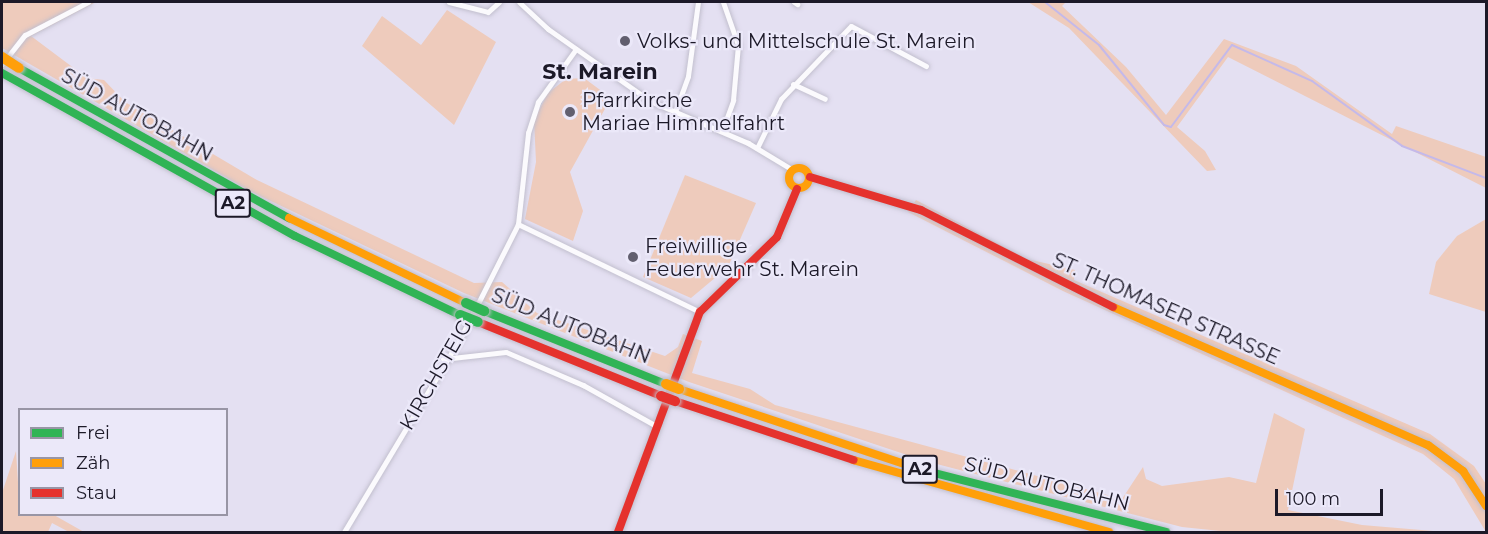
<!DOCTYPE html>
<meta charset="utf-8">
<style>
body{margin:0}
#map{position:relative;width:1488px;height:534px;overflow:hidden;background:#e4e0f2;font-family:Montserrat,sans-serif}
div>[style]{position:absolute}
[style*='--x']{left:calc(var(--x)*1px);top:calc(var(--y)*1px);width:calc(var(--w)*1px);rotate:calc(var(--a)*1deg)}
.green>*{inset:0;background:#eecbbc}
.stream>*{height:2px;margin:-1px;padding:0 1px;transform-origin:1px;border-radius:1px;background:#c4b9ea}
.roads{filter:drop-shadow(0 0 2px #c2bfce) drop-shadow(0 0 2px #c2bfce)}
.street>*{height:5px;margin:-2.5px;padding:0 2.5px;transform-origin:2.5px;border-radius:2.5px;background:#fbfafd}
.fast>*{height:8px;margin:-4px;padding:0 4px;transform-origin:4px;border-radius:4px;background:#30b455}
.slow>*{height:8px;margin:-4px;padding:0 4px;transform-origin:4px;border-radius:4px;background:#ff9f0a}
.slow>.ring{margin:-4px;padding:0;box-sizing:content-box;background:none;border:8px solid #ff9f0a;border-radius:50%}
.jam>*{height:8px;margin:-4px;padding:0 4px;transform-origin:4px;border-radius:4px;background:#e5322d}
.bridges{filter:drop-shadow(0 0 2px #c4c1cb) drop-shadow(0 0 2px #c4c1cb)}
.fast-bridge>*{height:10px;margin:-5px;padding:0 5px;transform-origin:5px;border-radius:5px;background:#30b455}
.slow-bridge>*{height:10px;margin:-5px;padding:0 5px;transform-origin:5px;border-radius:5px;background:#ff9f0a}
.jam-bridge>*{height:10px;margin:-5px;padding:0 5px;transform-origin:5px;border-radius:5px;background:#e5322d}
.dots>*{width:16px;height:16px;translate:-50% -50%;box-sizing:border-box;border:3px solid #ebe8f9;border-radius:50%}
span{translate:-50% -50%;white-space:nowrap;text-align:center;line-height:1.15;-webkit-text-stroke:4.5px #ebe8f9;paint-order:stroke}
.shield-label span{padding:2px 4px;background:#ebe8f9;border:2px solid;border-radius:4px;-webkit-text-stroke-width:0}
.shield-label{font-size:18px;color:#1c1928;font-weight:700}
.poi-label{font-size:20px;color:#1c1928}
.left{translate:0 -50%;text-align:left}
.street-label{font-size:20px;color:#1c1928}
.quarter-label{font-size:22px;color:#1c1928;font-weight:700}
.frame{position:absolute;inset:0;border:3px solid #1c1928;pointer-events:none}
.legend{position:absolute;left:18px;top:408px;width:210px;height:108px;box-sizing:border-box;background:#ebe8f9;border:2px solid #9895a5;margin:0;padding:8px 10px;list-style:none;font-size:18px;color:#1c1928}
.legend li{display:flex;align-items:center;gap:12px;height:30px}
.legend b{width:30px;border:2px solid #9895a5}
.scale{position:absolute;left:1275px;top:489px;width:108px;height:27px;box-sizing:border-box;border:3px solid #1c1928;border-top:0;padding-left:8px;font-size:18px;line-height:21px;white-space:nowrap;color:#1c1928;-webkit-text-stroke:4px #ebe8f9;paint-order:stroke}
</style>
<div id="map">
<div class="green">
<div style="clip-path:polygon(2px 2px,96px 2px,31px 36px,87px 78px,104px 80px,125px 102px,257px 180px,474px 283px,502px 282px,537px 313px,665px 356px,678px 347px,683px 334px,702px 341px,692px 373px,750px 389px,775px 405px,1122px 499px,1143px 467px,1146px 479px,1162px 486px,1229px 477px,1256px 483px,1274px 413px,1305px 429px,1288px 510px,1362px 525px,1445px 532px,1230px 532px,1182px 527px,925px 461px,689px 382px,464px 293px,250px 191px,2px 48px)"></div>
<div style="clip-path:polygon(1028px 2px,1066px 2px,1062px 6px,1126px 67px,1166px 115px,1224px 39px,1296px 66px,1392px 134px,1396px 126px,1486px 157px,1486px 188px,1228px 57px,1177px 127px,1205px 151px,1216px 170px,1207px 171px,1069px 28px)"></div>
<div style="clip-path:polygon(447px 10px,496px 42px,454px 125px,362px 46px,382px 16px,421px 45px)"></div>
<div style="clip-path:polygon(584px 78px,611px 98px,570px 172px,583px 211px,573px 241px,525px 219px,536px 162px,534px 120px,548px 93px,566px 79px)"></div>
<div style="clip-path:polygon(685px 175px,756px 203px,728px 267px,691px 298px,643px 277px)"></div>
<div style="clip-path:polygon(916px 200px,1027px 259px,1075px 270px,1074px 280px,1430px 434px,1474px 466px,1486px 484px,1486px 532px,1454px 479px,1423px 454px,1063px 291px,908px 212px)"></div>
<div style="clip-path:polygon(1486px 219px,1486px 312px,1429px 294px,1436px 262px,1457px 236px)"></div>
<div style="clip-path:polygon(16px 451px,20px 514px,54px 515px,84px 532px,69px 532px,52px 523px,48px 532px,2px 532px,2px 493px)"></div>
</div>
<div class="stream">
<div style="--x:1045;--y:2;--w:69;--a:38.5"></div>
<div style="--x:1099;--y:45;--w:103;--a:50.9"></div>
<div style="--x:1164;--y:125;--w:7;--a:16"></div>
<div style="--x:1171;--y:127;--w:102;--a:-53.4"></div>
<div style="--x:1232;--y:45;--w:88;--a:24.2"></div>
<div style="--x:1312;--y:81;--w:111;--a:35.8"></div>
<div style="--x:1402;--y:146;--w:90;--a:20.9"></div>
</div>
<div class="roads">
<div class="street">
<div style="--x:449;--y:2;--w:40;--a:14.4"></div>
<div style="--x:488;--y:12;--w:15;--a:-42"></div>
<div style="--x:519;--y:2;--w:40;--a:43"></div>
<div style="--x:548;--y:29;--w:125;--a:35.2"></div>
<div style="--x:650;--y:101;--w:107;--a:23.2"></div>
<div style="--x:748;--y:143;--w:52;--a:31"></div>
<div style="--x:794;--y:2;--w:4;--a:34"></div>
<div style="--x:2;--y:64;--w:37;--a:-52"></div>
<div style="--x:25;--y:35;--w:71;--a:-27.6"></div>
<div style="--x:793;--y:84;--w:35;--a:25"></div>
<div style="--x:675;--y:112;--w:38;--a:-70"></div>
<div style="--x:688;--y:76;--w:75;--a:-82.3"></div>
<div style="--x:722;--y:131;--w:33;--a:-70"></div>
<div style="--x:733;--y:100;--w:55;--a:-84.8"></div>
<div style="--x:738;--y:45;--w:46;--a:-109.2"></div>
<div style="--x:757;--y:148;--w:55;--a:-63.9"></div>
<div style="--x:781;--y:99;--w:101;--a:-46.2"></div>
<div style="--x:851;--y:26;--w:85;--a:28.1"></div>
<div style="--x:518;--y:224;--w:202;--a:25.8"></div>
<div style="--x:443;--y:359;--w:63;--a:-6.3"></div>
<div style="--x:506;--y:352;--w:84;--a:23.2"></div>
<div style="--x:583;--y:385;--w:86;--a:29.2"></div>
<div style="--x:344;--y:532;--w:230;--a:-59.1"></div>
<div style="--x:462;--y:335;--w:124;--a:-63.2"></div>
<div style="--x:518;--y:224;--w:92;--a:-83.7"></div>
<div style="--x:528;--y:133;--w:33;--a:-72"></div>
<div style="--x:538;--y:102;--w:65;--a:-54.4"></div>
</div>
<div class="fast">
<div style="--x:19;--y:68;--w:309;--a:29.1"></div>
<div style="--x:2;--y:73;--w:335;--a:29.1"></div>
<div style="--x:295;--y:236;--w:183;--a:25.6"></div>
<div style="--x:484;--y:311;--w:196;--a:21.9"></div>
<div style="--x:919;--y:469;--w:255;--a:14.3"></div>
</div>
<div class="slow">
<div class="ring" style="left:789px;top:168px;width:12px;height:12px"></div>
<div style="--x:289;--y:218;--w:196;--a:25.7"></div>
<div style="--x:1113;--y:307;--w:344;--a:23.7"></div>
<div style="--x:1428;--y:445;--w:44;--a:36.6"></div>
<div style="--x:1463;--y:471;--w:42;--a:56.7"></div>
<div style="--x:679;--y:389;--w:253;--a:18.4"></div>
<div style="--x:853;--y:460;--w:266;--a:15.7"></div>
</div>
<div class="jam">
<div style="--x:810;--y:177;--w:116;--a:16.6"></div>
<div style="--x:921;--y:210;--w:215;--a:26.8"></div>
<div style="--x:478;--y:322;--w:197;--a:22"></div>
<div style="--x:675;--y:401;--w:188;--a:18.3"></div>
<div style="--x:618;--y:532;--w:235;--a:-69.6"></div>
<div style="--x:700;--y:312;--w:107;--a:-44.2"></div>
<div style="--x:777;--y:237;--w:52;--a:-67.4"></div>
</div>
</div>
<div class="bridges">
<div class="fast-bridge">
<div style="--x:466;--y:303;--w:20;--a:24"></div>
<div style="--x:460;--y:315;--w:19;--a:21"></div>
</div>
<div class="slow-bridge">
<div style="--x:2;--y:57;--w:20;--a:33"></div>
<div style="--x:666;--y:384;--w:14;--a:21"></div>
</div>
<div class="jam-bridge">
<div style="--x:661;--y:396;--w:15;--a:20"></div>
</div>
</div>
<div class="dots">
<div style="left:625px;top:41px;background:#625f6f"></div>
<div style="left:570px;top:112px;background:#625f6f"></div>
<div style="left:633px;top:257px;background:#625f6f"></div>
</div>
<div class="shield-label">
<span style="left:233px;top:203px">A2</span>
<span style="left:920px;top:469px">A2</span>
</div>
<div class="poi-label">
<span class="left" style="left:637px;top:41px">Volks- und Mittelschule St. Marein</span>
<span class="left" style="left:582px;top:112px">Pfarrkirche<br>Mariae Himmelfahrt</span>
<span class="left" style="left:645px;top:258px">Freiwillige<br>Feuerwehr St. Marein</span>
</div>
<div class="street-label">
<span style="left:137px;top:115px;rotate:29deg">SÜD AUTOBAHN</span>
<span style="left:1166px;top:309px;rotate:24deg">ST. THOMASER STRASSE</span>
<span style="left:571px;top:326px;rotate:22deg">SÜD AUTOBAHN</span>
<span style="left:436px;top:375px;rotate:-60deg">KIRCHSTEIG</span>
<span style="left:1047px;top:484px;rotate:14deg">SÜD AUTOBAHN</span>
</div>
<div class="quarter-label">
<span style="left:600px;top:72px">St. Marein</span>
</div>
<div class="frame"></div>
<ul class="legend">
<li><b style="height:8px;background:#30b455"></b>Frei</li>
<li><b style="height:8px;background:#ff9f0a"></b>Zäh</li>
<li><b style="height:8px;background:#e5322d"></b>Stau</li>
</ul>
<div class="scale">100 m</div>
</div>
